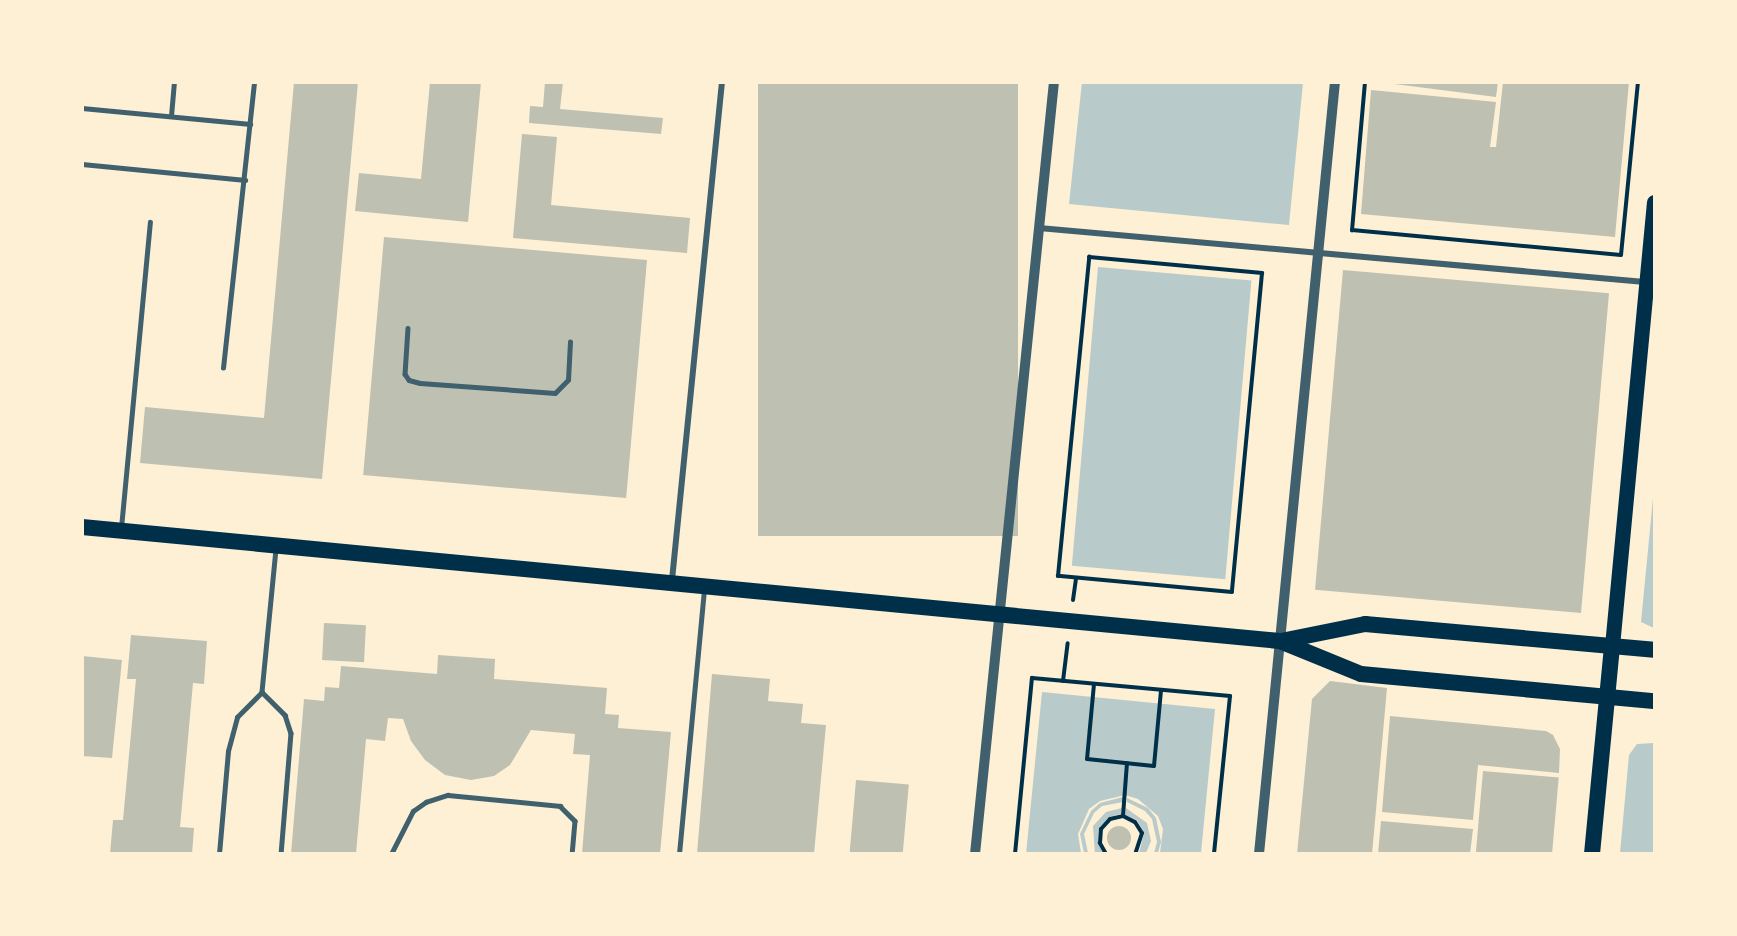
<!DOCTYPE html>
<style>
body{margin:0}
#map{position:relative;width:1737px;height:936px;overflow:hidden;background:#fdf0d5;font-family:"PT Sans",sans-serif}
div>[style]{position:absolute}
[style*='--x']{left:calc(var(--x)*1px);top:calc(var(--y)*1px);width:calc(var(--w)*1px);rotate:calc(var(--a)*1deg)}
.green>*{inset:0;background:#b9caca;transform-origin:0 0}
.building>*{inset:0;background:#bec0b2;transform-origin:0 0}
.round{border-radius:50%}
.path>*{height:4px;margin:-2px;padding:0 2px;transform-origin:2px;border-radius:2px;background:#003049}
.service>*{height:4.5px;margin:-2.25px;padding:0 2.25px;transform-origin:2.25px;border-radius:2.25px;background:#3f606c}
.minor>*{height:6px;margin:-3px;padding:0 3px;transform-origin:3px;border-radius:3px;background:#3f606c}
.tertiary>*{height:10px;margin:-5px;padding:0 5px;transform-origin:5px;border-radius:5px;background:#3f606c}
.primary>*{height:15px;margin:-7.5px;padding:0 7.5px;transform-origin:7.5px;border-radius:7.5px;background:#003049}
.trunk>*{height:16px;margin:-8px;padding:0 8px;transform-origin:8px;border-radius:8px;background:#003049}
span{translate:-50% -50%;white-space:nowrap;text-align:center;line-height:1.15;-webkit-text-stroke:4.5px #fdf0d5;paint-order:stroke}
.frame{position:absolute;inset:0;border:84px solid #fdf0d5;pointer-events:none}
</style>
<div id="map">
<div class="green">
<div style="clip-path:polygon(1082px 82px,1303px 83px,1289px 225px,1069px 204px)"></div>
<div style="left:1098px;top:267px;width:154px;height:300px;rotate:5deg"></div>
<div style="clip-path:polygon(1654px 488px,1654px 628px,1641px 622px)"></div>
<div style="clip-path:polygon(1042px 692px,1215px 709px,1201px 853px,1160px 853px,1163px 829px,1158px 816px,1138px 799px,1125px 795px,1100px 801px,1089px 809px,1078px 834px,1081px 853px,1026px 854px)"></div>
<div style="clip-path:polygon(1654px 743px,1654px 853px,1620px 853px,1629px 755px,1637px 744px)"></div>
<div style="clip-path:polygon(1123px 797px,1123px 802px,1102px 806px,1094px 813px,1084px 834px,1088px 853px,1084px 853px,1080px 834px,1091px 811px,1100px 803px)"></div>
<div style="clip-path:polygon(1127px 798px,1148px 808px,1156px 818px,1161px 842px,1158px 853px,1154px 853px,1157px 842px,1152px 819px,1145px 811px,1127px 802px)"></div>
<div style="clip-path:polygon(1122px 808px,1121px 814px,1109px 817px,1099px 828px,1098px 843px,1103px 853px,1095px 854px,1093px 826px,1106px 812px)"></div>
<div style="clip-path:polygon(1126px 808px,1147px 823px,1151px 841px,1146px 853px,1139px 853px,1144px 833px,1137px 820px,1125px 815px)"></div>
</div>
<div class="building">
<div style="clip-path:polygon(294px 82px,358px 82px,322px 479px,140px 463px,145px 407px,264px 418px)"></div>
<div style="clip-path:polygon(430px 82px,481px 82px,468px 222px,355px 211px,359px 173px,421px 179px)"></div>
<div style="clip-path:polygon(545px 82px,563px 82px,560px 109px,663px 118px,661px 134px,529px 123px,530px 106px,543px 107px)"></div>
<div style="left:758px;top:82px;width:260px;height:454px"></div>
<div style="clip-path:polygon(1379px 82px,1498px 82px,1496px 97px)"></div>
<div style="clip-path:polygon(1503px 82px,1629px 82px,1615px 237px,1361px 214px,1371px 90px,1496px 102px,1490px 147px,1496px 147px)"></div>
<div style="clip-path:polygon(522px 134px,557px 137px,551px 205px,690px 218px,687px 253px,513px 238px)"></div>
<div style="left:384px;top:237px;width:264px;height:239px;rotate:5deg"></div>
<div style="left:1343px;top:270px;width:267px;height:321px;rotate:5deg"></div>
<div style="left:324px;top:623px;width:42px;height:37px;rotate:3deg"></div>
<div style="clip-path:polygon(131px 635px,207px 641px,204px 684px,193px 683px,180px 827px,194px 828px,192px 854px,110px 854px,113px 820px,123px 820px,136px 679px,127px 679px)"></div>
<div style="clip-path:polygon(438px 655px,495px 659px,494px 679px,607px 688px,605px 714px,619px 715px,618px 728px,671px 732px,660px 854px,582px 854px,590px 755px,573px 754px,575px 734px,531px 730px,510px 765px,494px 776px,471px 780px,445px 775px,425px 760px,411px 741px,403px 719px,388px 718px,385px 741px,366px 739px,356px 854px,291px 854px,304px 699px,324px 701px,325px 687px,339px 688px,341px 666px,437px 674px)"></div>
<div style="clip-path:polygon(82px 656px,122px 660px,112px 758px,82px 756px)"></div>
<div style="clip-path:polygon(712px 674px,770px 679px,768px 701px,803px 704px,801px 723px,826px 725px,814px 854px,697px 854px)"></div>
<div style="clip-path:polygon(1330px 681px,1387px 688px,1372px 854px,1297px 854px,1312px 699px)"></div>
<div style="clip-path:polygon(1390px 716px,1546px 731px,1553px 735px,1560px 749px,1559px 773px,1478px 765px,1473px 820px,1382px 812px)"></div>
<div style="left:1483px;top:771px;width:76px;height:83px;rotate:5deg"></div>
<div style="left:856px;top:780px;width:53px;height:74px;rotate:5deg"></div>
<div style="clip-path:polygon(1381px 821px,1473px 829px,1470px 854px,1378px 854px)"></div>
<div class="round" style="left:1107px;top:826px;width:24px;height:24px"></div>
</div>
<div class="path">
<div style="--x:1365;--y:82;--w:149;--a:95"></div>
<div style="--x:1352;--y:230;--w:270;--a:5.3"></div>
<div style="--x:1621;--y:255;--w:174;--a:-84.4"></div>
<div style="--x:1089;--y:257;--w:174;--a:5.3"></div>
<div style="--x:1262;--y:273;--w:320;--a:95.4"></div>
<div style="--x:1232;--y:592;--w:175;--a:-174.7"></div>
<div style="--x:1058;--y:576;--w:321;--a:-84.4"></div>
<div style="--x:1073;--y:600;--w:22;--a:-82"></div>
<div style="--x:1063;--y:681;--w:38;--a:-83"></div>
<div style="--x:1094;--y:684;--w:75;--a:95.3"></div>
<div style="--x:1087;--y:759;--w:67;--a:6"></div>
<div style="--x:1154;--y:766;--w:76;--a:-84.7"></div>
<div style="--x:1123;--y:816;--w:53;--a:-85.7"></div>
<div style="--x:1015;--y:854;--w:177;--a:-84.5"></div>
<div style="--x:1032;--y:678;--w:199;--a:5.2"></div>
<div style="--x:1230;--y:696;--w:159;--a:95.8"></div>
<div style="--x:1106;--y:854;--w:13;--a:-119"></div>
<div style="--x:1100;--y:843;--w:14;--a:-86"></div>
<div style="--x:1101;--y:829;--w:13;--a:-48"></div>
<div style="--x:1110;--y:819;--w:13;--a:-13"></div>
<div style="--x:1123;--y:816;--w:13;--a:27"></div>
<div style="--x:1135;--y:822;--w:13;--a:58"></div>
<div style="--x:1142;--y:833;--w:22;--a:108"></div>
</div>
<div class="service">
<div style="--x:82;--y:108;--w:169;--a:5.4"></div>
<div style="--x:171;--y:116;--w:34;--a:-85"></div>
<div style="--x:82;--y:164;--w:164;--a:5.6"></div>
<div style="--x:408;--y:328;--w:46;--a:93.7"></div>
<div style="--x:405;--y:374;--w:7;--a:56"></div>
<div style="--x:409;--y:380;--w:11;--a:15"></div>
<div style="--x:420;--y:383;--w:135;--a:4.2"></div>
<div style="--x:555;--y:393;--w:18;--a:-45"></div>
<div style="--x:568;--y:380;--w:38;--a:-87"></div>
<div style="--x:223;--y:368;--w:288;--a:-83.8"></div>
<div style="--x:121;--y:528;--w:307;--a:-84.6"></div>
<div style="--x:276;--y:549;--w:144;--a:95.6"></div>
<div style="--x:262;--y:692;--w:33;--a:45"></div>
<div style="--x:285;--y:715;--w:19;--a:72"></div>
<div style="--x:291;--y:733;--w:121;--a:94.7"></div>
<div style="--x:219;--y:854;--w:103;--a:-85"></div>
<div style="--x:228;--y:751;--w:35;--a:-75"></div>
<div style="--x:237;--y:717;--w:35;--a:-45"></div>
<div style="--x:391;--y:854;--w:48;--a:-62.9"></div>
<div style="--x:413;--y:811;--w:16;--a:-35"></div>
<div style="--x:426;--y:802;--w:23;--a:-18"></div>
<div style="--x:448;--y:795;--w:113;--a:5.6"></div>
<div style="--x:560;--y:806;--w:21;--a:45"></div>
<div style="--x:575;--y:821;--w:33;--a:95"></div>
<div style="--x:679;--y:854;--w:265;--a:-84.6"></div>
</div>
<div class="minor">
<div style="--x:1039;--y:228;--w:608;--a:5.09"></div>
<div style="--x:672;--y:580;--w:501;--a:-84.27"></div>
</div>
<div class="tertiary">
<div style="--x:975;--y:854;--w:776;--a:-84.16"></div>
<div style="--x:1259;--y:854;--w:776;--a:-84.38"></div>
</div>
<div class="primary">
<div style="--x:1612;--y:646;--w:446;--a:-84.6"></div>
</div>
<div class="trunk">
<div style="--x:82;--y:527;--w:1203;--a:5.44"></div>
<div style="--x:1280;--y:641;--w:87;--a:22.2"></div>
<div style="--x:1361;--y:674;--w:294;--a:5.3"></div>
<div style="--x:1281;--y:641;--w:86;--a:-11.4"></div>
<div style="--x:1365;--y:624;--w:290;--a:5.1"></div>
<div style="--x:1592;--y:854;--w:209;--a:-84.5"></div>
</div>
<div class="frame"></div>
</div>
